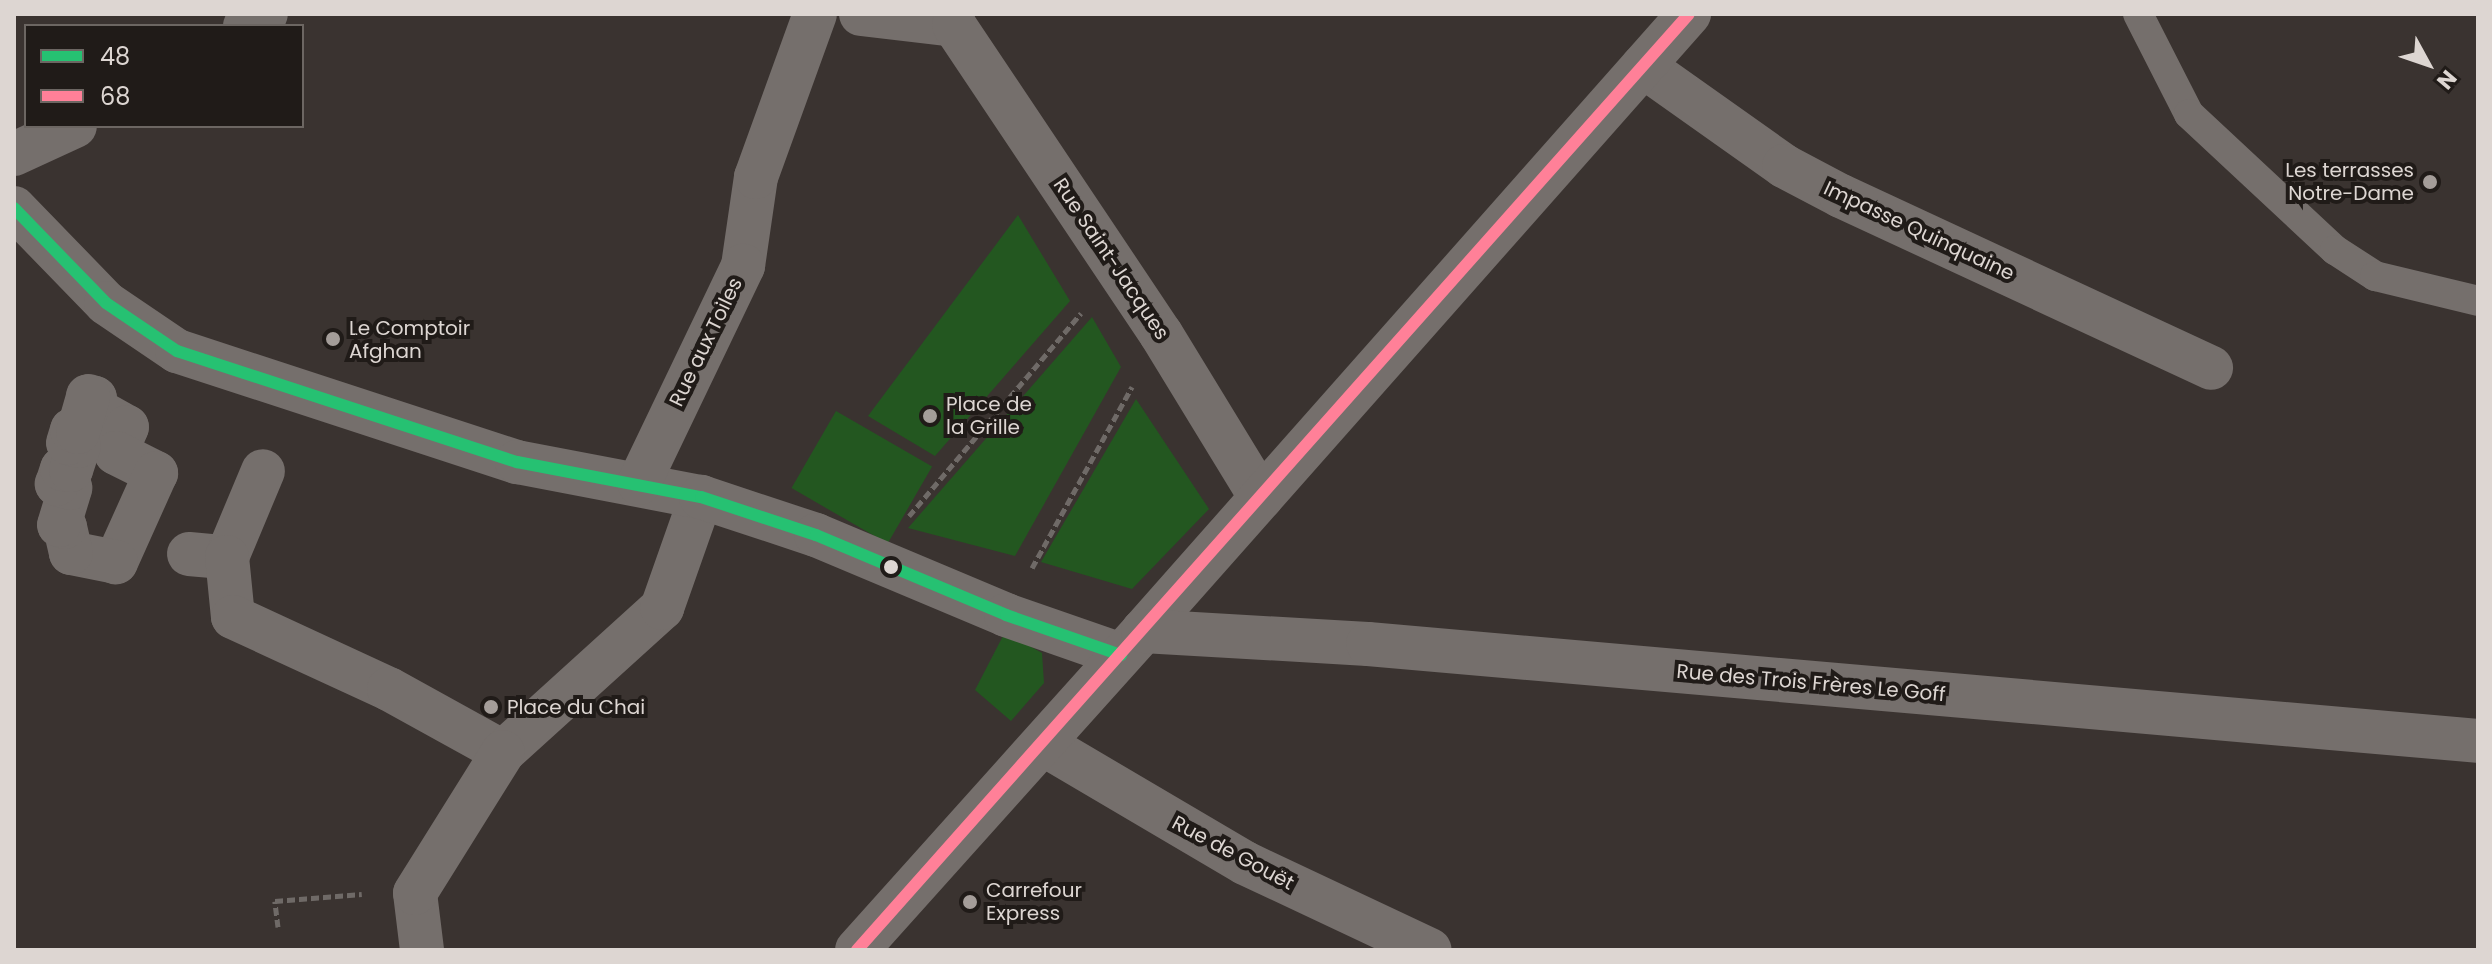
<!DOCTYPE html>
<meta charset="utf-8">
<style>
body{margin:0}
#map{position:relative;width:2492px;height:964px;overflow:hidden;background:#3a3330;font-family:Poppins,sans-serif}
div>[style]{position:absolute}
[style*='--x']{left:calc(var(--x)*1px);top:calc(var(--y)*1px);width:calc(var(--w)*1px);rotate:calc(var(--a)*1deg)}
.green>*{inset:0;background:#235720;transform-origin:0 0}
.path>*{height:5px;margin-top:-2.5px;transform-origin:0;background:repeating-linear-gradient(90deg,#6f6a67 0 8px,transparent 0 12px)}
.service>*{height:30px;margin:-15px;padding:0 15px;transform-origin:15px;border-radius:15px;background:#756f6c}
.pedestrian>*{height:44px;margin:-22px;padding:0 22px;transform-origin:22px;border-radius:22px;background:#756f6c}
.minor>*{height:44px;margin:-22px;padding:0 22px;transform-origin:22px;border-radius:22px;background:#756f6c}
.tertiary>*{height:44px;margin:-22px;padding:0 22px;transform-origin:22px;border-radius:22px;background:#756f6c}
.bus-1>*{height:12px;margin:-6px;padding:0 6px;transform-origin:6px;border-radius:6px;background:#26c172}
.bus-2>*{height:12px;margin:-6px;padding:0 6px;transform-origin:6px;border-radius:6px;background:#ff8098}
.dots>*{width:22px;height:22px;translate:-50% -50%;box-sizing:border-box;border:4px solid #201b18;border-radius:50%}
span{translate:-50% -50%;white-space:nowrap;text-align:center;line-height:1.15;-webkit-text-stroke:8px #201b18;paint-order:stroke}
.poi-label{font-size:20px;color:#ddd6d2}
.right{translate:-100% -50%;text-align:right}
.left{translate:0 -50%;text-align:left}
.street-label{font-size:20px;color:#ddd6d2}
.frame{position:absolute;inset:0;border:16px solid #ddd6d2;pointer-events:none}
.legend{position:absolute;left:24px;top:24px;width:280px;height:104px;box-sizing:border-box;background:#201b18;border:2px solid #6c6662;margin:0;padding:10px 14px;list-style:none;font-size:24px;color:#ddd6d2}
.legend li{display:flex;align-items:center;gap:16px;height:40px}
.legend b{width:40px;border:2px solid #6c6662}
.north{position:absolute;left:2388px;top:24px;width:80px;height:80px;-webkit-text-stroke:6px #201b18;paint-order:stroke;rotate:130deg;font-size:22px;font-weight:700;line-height:32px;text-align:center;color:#ddd6d2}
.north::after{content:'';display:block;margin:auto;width:28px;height:36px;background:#ddd6d2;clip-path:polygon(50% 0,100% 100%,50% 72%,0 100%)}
</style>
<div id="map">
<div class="green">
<div style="clip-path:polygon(1018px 215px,1070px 301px,935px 456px,868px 416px)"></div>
<div style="clip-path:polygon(1092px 317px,1121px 367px,1015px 556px,908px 528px)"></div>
<div style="clip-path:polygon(1136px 399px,1209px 509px,1132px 589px,1041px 562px)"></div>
<div style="left:836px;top:411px;width:111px;height:89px;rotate:30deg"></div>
<div style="clip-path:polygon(1005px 632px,1042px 653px,1044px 683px,1011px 721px,975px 690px)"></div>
</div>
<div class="path">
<div style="--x:909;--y:516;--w:266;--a:-49.7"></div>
<div style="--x:1032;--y:568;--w:207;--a:-61.1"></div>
<div style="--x:278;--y:927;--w:26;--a:-97"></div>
<div style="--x:275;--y:901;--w:87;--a:-4.6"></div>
</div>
<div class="service">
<div style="--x:2138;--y:14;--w:112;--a:63"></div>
<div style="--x:2189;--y:114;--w:200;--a:43"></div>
<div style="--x:2335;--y:250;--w:48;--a:33"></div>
<div style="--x:2375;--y:276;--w:106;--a:13.6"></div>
</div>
<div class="pedestrian">
<div style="--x:861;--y:14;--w:94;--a:6.7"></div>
<div style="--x:954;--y:25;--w:372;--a:56.2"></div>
<div style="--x:1161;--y:334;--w:192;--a:58.6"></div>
<div style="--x:743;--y:266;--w:90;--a:-81.7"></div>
<div style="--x:756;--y:177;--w:173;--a:-70.1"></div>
<div style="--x:88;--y:396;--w:7;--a:16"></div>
<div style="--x:95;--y:398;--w:10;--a:114"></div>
<div style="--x:91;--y:407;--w:41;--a:29.1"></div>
<div style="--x:127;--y:427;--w:28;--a:113"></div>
<div style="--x:116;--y:453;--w:45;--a:26.6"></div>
<div style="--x:156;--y:473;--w:98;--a:114.2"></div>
<div style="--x:116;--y:562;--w:46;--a:-168.7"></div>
<div style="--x:71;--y:553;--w:27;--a:-103"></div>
<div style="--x:65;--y:527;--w:6;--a:-162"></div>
<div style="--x:59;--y:525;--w:39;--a:-73"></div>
<div style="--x:70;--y:488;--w:14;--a:-163"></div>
<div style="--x:57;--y:484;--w:16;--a:-72"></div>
<div style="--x:62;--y:469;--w:9;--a:6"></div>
<div style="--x:71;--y:470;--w:25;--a:-72"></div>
<div style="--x:79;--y:446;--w:11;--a:-165"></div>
<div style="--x:68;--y:443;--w:14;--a:-73"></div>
<div style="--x:72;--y:430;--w:6;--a:18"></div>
<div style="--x:78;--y:432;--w:37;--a:-74"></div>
<div style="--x:189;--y:554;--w:38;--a:5"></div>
<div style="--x:227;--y:557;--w:93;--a:-67.3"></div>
<div style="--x:227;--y:557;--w:60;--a:84.3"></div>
<div style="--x:233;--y:617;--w:172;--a:24.8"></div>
<div style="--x:389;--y:689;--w:130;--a:28.9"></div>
<div style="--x:503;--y:752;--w:215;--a:-42.2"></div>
<div style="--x:662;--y:608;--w:118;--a:-70.6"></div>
<div style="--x:422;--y:950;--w:57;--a:-97"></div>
<div style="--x:415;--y:893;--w:166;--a:-58"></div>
</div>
<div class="minor">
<div style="--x:245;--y:26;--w:24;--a:-30"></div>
<div style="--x:1643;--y:66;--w:173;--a:35.3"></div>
<div style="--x:1784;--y:166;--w:64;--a:27.8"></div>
<div style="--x:1841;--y:196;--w:408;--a:24.9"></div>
<div style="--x:14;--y:154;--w:67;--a:-24.7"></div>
<div style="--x:14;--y:208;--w:132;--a:45.9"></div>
<div style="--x:106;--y:303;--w:86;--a:34.1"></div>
<div style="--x:177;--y:351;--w:358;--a:18.1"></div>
<div style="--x:517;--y:462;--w:187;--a:10.8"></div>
<div style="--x:701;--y:497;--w:121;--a:18.3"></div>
<div style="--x:816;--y:535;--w:206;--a:22.8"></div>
<div style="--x:1006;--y:615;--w:122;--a:19.2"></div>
<div style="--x:639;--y:483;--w:241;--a:-64.4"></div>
<div style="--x:1143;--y:631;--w:824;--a:-48.49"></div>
<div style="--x:1043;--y:744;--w:234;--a:30.5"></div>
<div style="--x:1245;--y:863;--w:204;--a:25.2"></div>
</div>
<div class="tertiary">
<div style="--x:857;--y:950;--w:428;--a:-48.1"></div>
<div style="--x:1143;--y:631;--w:225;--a:3.3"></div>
<div style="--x:1368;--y:644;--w:1114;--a:4.99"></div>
</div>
<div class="bus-1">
<div style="--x:14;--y:208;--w:132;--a:45.9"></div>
<div style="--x:106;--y:303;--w:86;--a:34.1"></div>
<div style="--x:177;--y:351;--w:358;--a:18.1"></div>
<div style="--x:517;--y:462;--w:187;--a:10.8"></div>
<div style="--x:701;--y:497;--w:121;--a:18.3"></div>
<div style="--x:816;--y:535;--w:206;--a:22.8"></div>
<div style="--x:1006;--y:615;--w:122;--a:19.2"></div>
</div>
<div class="bus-2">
<div style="--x:857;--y:950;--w:1252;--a:-48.37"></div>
</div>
<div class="dots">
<div style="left:2430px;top:182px;background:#a49d99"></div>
<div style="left:333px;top:339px;background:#a49d99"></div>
<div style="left:930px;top:416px;background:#a49d99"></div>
<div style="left:891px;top:567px;background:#ddd6d2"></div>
<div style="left:491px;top:707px;background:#a49d99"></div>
<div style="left:970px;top:902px;background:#a49d99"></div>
</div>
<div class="poi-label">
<span class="right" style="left:2414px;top:182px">Les terrasses<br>Notre-Dame</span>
<span class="left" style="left:349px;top:340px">Le Comptoir<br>Afghan</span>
<span class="left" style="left:946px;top:416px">Place de<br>la Grille</span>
<span class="left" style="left:507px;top:707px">Place du Chai</span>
<span class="left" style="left:986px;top:902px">Carrefour<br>Express</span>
</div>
<div class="street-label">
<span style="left:1919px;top:231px;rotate:25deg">Impasse Quinquaine</span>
<span style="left:1111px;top:259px;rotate:56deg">Rue Saint-Jacques</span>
<span style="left:706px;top:342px;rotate:-64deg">Rue aux Toiles</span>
<span style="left:1811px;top:683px;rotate:5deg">Rue des Trois Frères Le Goff</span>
<span style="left:1233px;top:853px;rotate:28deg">Rue de Gouët</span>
</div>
<div class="frame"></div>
<ul class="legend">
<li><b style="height:10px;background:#26c172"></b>48</li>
<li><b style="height:10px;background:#ff8098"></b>68</li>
</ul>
<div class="north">N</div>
</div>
